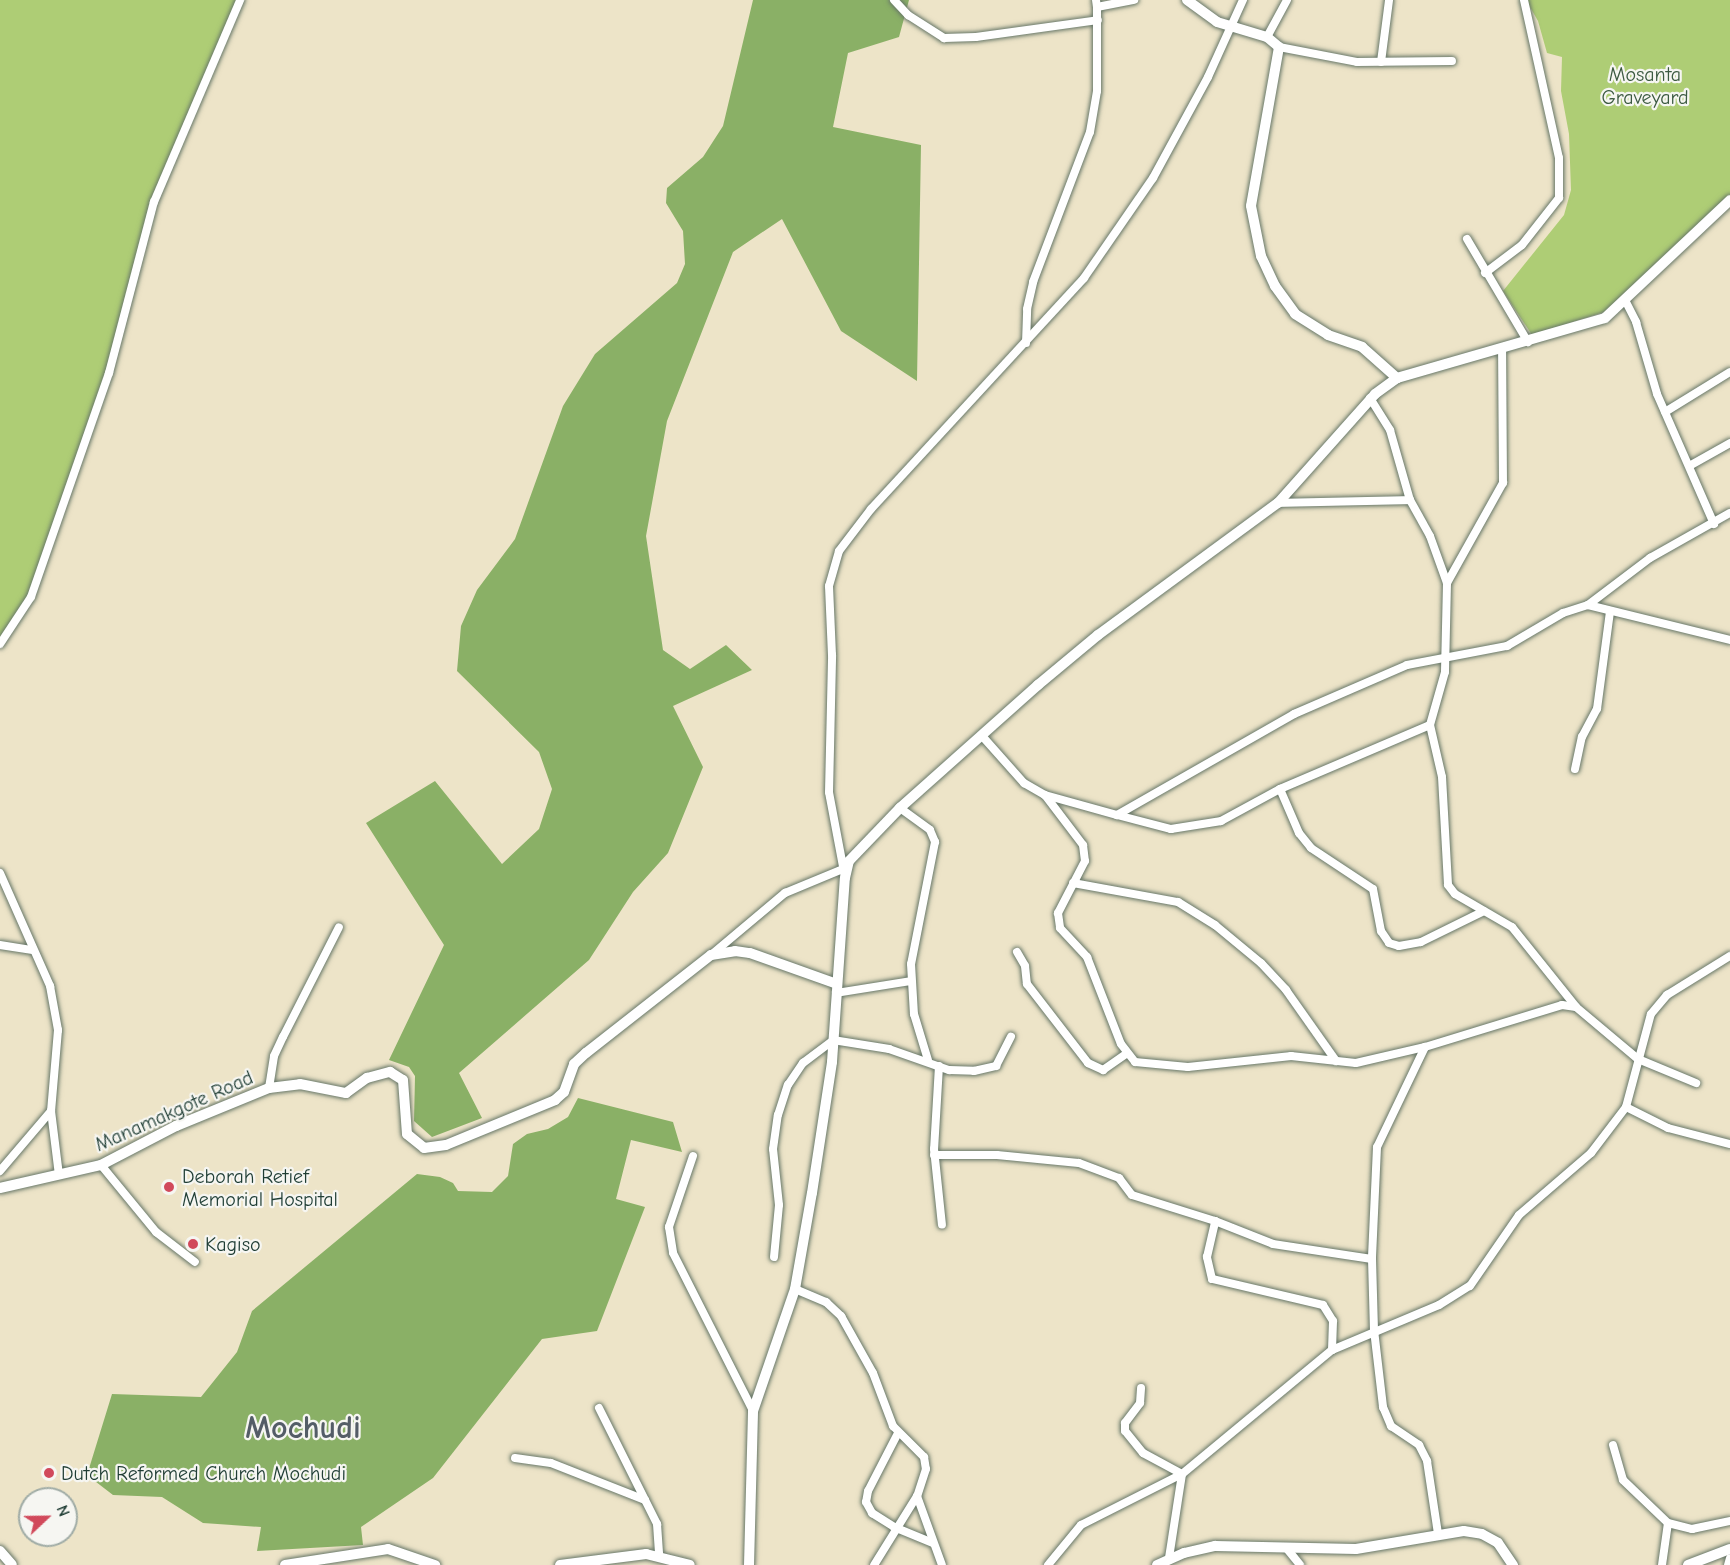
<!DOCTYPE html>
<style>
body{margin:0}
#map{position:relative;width:1730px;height:1565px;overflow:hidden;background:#ede4c8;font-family:"Comic Neue",sans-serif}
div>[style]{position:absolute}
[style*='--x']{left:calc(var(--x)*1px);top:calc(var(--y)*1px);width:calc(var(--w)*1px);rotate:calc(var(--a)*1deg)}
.green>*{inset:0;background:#aecd75}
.forest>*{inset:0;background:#8ab066}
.roads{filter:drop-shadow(0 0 2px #677768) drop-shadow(0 0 2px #677768)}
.minor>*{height:8px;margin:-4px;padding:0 4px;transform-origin:4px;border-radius:4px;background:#fff}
.tertiary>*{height:10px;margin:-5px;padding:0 5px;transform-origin:5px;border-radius:5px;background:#fff}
.dots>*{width:16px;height:16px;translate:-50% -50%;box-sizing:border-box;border:3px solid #f6f6f2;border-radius:50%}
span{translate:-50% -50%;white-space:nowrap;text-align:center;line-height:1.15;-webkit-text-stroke:4.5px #f6f6f2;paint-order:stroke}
.park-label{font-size:20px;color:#3c5a41}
.street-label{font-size:20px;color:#1f3d34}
.poi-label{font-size:20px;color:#1f3d34}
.left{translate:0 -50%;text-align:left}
.town-label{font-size:32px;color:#545d67;font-weight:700}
.north{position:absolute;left:18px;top:1487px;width:60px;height:60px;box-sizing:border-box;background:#f6f6f2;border:2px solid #a0aca6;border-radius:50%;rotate:68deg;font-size:16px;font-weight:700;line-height:24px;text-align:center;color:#1f3d34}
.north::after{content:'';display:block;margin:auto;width:21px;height:27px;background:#d1495b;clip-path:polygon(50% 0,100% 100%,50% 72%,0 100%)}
</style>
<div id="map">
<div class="green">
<div style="clip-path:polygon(0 0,240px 0,154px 202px,109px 373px,31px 597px,0 644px)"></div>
<div style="clip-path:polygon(1526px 0,1730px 0,1730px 196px,1607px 311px,1532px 335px,1503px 291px,1564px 215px,1571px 190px,1569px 134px,1561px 91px,1562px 57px,1547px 53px,1538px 21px)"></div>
</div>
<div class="forest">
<div style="clip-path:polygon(753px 0,909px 0,899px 37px,848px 53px,833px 127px,921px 145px,917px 381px,841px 331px,782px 219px,733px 252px,667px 421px,646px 536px,663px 650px,690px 669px,726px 645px,752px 670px,673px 706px,703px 767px,668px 853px,633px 892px,589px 960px,459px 1073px,482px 1118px,432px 1137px,414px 1121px,415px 1076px,409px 1067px,389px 1060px,444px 945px,366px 823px,435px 781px,502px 864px,539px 829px,552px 789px,539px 752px,457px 671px,461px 626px,477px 590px,515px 539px,563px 406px,595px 354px,677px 283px,685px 264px,683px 231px,666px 203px,667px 188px,703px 157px,723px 126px)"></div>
<div style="clip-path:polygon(578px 1098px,673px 1122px,682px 1152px,631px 1140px,616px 1199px,645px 1207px,597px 1331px,542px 1339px,433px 1478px,361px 1527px,363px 1545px,257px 1551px,261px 1527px,203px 1523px,162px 1497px,113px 1495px,87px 1475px,112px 1394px,201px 1397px,237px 1352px,252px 1311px,417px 1174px,440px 1177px,453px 1183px,458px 1191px,492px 1192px,508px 1176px,513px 1144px,527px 1134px,548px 1129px,568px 1117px)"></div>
</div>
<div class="roads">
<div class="minor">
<div style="--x:894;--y:0;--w:21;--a:47"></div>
<div style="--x:908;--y:15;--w:43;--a:32.6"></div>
<div style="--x:944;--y:38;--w:32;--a:-2"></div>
<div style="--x:976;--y:37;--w:123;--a:-7.9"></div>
<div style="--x:1096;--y:0;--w:7;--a:82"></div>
<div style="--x:1097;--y:7;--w:38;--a:-11"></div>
<div style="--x:1267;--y:37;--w:42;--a:-61.6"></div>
<div style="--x:1279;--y:47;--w:79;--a:10.9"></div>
<div style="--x:1357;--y:62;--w:95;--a:-0.6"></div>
<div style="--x:1381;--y:62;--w:63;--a:-82.6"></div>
<div style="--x:1467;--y:239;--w:120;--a:59.4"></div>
<div style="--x:1485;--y:273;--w:46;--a:-37.1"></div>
<div style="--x:1522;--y:245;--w:60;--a:-51.8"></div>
<div style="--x:1559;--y:198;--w:40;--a:-90"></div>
<div style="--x:1559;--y:158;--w:162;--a:-102.5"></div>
<div style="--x:1625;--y:300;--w:25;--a:63"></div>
<div style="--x:1636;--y:322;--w:75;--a:73.7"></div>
<div style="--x:1657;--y:394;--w:142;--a:66.3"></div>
<div style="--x:1026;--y:343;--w:34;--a:-88"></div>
<div style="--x:1027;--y:309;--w:28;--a:-77"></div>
<div style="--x:1033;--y:282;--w:160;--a:-69.2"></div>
<div style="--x:1090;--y:132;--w:42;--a:-80.3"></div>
<div style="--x:1097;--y:91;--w:84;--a:-90"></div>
<div style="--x:1370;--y:398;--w:38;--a:58"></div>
<div style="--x:1390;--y:430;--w:73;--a:74.1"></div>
<div style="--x:1410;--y:500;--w:41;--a:60.9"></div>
<div style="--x:1430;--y:536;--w:50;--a:70.1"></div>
<div style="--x:1447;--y:583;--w:89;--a:91.3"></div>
<div style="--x:1445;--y:672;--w:55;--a:105.8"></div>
<div style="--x:1430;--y:725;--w:53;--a:77"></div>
<div style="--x:1442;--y:777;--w:108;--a:86.8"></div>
<div style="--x:1448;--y:885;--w:11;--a:52"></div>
<div style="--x:1455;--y:894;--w:66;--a:30.1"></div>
<div style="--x:1512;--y:927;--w:102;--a:51.3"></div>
<div style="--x:1665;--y:412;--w:76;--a:-31.6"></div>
<div style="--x:1691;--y:465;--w:45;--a:-29.4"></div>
<div style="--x:1278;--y:503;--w:132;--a:-1.3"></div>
<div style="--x:1447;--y:583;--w:115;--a:-60.8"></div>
<div style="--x:1503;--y:483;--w:134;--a:-90.4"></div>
<div style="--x:1588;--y:605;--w:78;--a:-37.2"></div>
<div style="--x:1650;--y:558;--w:92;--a:-29.4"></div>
<div style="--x:0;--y:644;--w:56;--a:-56.6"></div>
<div style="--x:31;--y:597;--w:237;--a:-70.8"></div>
<div style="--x:109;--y:373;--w:177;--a:-75.3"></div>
<div style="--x:154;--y:202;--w:220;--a:-66.9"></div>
<div style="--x:983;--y:737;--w:62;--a:48.3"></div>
<div style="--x:1024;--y:783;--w:24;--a:30"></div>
<div style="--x:1045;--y:795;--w:75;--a:15.5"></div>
<div style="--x:1117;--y:815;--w:204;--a:-29.7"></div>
<div style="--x:1294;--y:714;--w:123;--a:-23.4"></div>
<div style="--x:1407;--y:665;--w:102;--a:-10.8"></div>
<div style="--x:1507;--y:646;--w:65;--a:-30.5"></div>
<div style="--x:1563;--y:613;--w:26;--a:-18"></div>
<div style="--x:1588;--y:605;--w:146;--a:13.8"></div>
<div style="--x:1575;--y:769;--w:33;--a:-78"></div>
<div style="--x:1582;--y:737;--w:32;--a:-62"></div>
<div style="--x:1597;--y:709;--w:99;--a:-82.4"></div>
<div style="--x:1280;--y:789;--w:48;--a:66.6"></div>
<div style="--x:1299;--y:833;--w:19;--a:51"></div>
<div style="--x:1311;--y:848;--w:74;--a:33.5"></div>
<div style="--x:1373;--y:889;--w:43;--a:79.2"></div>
<div style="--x:1381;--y:931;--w:14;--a:56"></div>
<div style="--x:1389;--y:943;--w:10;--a:17"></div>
<div style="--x:1399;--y:946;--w:22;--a:-10"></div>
<div style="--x:1421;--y:942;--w:70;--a:-26.2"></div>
<div style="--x:1045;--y:795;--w:63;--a:52.8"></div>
<div style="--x:1083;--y:845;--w:16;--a:83"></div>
<div style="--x:1085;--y:861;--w:59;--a:117.4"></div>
<div style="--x:1058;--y:913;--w:15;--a:82"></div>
<div style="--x:1060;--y:928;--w:40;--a:47"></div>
<div style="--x:1087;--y:957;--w:93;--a:68.7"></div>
<div style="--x:1121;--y:1044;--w:23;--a:52"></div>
<div style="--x:1135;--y:1062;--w:53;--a:5.4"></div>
<div style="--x:1188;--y:1067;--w:104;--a:-6.1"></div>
<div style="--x:1291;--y:1056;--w:65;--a:6.1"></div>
<div style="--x:1356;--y:1063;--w:71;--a:-13.1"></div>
<div style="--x:1425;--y:1047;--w:143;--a:-17"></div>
<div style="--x:1562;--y:1005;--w:14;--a:8"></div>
<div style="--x:1576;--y:1007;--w:81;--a:40"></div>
<div style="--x:1638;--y:1059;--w:63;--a:22.5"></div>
<div style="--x:900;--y:808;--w:37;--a:36"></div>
<div style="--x:930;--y:830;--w:13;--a:67"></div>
<div style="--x:935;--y:842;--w:124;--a:101.1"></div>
<div style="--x:911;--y:964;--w:50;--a:86.6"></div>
<div style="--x:914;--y:1014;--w:48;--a:73.1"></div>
<div style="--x:1117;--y:815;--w:56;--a:14.5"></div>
<div style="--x:1171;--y:829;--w:51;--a:-9.1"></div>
<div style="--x:1221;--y:821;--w:67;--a:-28.5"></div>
<div style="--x:1280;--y:789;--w:163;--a:-23.1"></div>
<div style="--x:0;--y:873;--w:124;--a:66.1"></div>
<div style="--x:50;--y:986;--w:45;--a:79.7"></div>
<div style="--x:58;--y:1030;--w:81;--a:94.9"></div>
<div style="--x:51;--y:1111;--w:79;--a:130.4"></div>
<div style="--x:845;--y:877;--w:86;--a:-100.7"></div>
<div style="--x:829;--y:792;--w:137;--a:-88.7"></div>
<div style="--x:832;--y:655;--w:69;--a:-92.5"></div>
<div style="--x:829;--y:586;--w:36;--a:-74"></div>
<div style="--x:839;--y:551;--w:53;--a:-52.7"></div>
<div style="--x:871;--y:509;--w:314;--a:-47.3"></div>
<div style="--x:1084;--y:278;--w:121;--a:-55.4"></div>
<div style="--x:1153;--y:178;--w:115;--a:-61.4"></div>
<div style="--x:1208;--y:77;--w:85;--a:-65.6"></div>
<div style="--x:1073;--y:883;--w:107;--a:10.3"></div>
<div style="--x:1178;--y:902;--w:44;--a:31.9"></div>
<div style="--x:1215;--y:925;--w:60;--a:39.6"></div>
<div style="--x:1261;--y:963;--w:37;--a:47"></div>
<div style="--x:1286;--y:990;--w:87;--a:54.8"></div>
<div style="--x:0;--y:945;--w:33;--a:9"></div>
<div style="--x:1017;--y:952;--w:16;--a:60"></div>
<div style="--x:1025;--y:966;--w:18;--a:84"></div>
<div style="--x:1027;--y:984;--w:100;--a:52.3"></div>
<div style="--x:1088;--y:1063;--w:17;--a:25"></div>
<div style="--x:1103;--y:1070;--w:28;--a:-35"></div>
<div style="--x:711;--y:955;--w:97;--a:-40"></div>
<div style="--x:785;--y:893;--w:63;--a:-22.5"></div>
<div style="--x:836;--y:993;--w:76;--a:-9.1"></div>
<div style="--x:1425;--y:1047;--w:111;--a:115.6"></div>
<div style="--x:1377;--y:1147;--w:112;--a:92.6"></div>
<div style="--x:1372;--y:1259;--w:71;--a:88.4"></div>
<div style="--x:1374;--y:1330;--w:78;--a:83.3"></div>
<div style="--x:1383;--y:1407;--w:21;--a:67"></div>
<div style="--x:1391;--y:1426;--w:34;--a:34"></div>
<div style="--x:1419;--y:1445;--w:18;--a:63"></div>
<div style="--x:1427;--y:1461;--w:74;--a:81.4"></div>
<div style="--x:939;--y:1066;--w:83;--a:93.4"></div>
<div style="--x:934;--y:1149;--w:76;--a:84"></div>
<div style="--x:269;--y:1088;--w:32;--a:-81"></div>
<div style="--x:274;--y:1056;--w:21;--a:-65"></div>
<div style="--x:283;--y:1037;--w:123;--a:-63"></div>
<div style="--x:1626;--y:1107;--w:47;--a:26.6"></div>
<div style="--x:1668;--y:1128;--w:64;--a:14.5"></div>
<div style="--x:51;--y:1111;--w:64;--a:82.9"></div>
<div style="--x:934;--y:1155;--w:63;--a:0"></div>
<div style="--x:997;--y:1155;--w:82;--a:5.6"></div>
<div style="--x:1079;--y:1163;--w:43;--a:20.6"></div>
<div style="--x:1119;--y:1178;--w:21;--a:53"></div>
<div style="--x:1132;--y:1195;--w:87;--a:17.4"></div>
<div style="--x:693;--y:1156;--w:75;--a:108.7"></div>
<div style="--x:669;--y:1227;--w:26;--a:81"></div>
<div style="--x:673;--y:1253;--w:177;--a:63.1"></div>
<div style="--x:101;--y:1165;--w:87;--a:50.6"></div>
<div style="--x:156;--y:1232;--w:49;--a:37.6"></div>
<div style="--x:774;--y:1257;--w:52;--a:-84.5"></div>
<div style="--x:779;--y:1205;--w:56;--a:-96.1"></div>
<div style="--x:773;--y:1149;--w:34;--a:-82"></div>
<div style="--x:778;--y:1115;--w:32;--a:-72"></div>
<div style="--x:788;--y:1085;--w:27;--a:-56"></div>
<div style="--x:803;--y:1063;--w:38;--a:-37"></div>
<div style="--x:833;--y:1040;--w:57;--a:9.1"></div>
<div style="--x:889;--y:1049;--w:64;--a:19.3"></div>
<div style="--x:949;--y:1070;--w:25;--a:2"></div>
<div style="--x:974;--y:1071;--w:23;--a:-13"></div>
<div style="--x:996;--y:1066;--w:33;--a:-63"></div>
<div style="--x:795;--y:1289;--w:34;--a:23"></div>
<div style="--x:826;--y:1302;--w:21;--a:43"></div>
<div style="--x:841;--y:1316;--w:65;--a:60.7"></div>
<div style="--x:873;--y:1373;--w:57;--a:69.3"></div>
<div style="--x:893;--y:1426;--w:44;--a:45"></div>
<div style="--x:924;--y:1457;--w:12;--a:81"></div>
<div style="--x:926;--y:1469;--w:28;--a:108"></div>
<div style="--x:917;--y:1496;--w:81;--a:121.9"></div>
<div style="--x:1332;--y:1350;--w:29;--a:-88"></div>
<div style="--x:1333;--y:1321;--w:19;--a:-122"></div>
<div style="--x:1323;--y:1305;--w:114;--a:-166.8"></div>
<div style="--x:1212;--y:1279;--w:23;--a:-103"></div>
<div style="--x:1207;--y:1257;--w:37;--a:-77"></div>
<div style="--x:1215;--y:1221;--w:62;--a:21.6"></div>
<div style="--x:1273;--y:1244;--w:100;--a:8.6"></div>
<div style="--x:599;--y:1408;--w:130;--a:63.4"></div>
<div style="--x:657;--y:1524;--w:32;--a:86"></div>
<div style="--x:898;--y:1433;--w:65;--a:117.3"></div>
<div style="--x:868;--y:1491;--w:11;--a:100"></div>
<div style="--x:866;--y:1502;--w:13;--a:61"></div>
<div style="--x:872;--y:1513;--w:26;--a:32"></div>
<div style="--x:894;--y:1527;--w:42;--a:22.3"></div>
<div style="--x:1613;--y:1445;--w:36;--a:74"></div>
<div style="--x:1623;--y:1480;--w:62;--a:43.7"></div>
<div style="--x:1668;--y:1523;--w:25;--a:14"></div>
<div style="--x:1692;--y:1529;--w:38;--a:-12"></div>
<div style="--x:515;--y:1458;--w:36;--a:8"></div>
<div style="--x:551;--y:1463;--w:101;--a:21.5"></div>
<div style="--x:917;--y:1496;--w:73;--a:70.1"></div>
<div style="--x:1288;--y:1550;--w:19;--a:51"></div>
<div style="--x:1169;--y:1558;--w:85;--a:-81.2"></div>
<div style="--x:1182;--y:1474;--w:195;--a:-39.6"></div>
<div style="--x:1332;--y:1350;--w:116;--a:-22.8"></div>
<div style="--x:1439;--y:1305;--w:36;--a:-32"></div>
<div style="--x:1470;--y:1286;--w:86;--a:-55.4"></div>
<div style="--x:1519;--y:1215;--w:95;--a:-40.7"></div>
<div style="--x:1591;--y:1153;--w:58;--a:-52.7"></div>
<div style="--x:1626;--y:1107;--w:96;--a:-75"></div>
<div style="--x:1651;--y:1014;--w:25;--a:-50"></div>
<div style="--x:1667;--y:995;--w:74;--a:-31.8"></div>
<div style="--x:1048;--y:1565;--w:52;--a:-50.5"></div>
<div style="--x:1081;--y:1525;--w:113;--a:-26.8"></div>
<div style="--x:1182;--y:1474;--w:44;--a:-151.7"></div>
<div style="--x:1143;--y:1453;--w:28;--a:-129"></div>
<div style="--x:1125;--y:1431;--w:8;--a:-90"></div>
<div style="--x:1125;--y:1423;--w:25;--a:-53"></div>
<div style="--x:1140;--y:1403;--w:15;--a:-86"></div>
<div style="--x:1662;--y:1565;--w:42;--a:-81.9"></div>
<div style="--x:1728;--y:1565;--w:7;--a:-74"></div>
</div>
<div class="tertiary">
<div style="--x:1187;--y:0;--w:37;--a:36"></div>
<div style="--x:1217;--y:22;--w:52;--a:16.7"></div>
<div style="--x:1267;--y:37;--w:16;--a:40"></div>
<div style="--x:1279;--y:47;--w:161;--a:100"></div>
<div style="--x:1251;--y:206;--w:51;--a:78.7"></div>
<div style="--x:1261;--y:256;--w:33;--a:65"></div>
<div style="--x:1275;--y:286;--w:34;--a:54"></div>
<div style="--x:1295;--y:314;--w:39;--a:32"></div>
<div style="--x:1328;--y:335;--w:36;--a:19"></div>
<div style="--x:1362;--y:347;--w:47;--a:41.5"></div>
<div style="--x:0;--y:1188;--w:104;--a:-12.8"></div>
<div style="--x:101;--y:1165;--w:85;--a:-27.5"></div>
<div style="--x:176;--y:1126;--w:100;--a:-22.2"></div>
<div style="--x:269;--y:1088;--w:31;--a:-7"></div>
<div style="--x:300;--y:1084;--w:47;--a:11.1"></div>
<div style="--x:346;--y:1093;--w:26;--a:-36"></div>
<div style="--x:367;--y:1078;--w:24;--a:-15"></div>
<div style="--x:390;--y:1072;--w:15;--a:32"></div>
<div style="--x:403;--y:1080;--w:54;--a:85.8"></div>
<div style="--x:407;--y:1134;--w:22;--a:39"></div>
<div style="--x:424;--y:1148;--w:22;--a:-8"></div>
<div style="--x:446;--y:1145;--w:118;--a:-22.4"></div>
<div style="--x:555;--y:1100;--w:12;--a:-42"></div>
<div style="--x:564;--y:1092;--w:30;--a:-70"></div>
<div style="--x:574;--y:1064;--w:16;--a:-43"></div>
<div style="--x:586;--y:1053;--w:159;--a:-38.1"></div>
<div style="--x:711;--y:955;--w:24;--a:-9"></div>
<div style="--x:735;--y:951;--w:15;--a:8"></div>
<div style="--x:750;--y:953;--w:92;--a:19.6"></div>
<div style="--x:0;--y:1551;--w:18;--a:49"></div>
<div style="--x:285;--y:1565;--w:104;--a:-8.8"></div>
<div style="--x:388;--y:1549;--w:50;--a:18.8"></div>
<div style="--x:560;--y:1565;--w:87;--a:-7.3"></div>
<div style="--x:646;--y:1554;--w:45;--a:14"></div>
<div style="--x:749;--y:1565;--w:154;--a:-88.5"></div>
<div style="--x:753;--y:1411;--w:129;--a:-71"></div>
<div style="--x:795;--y:1289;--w:97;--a:-80"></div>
<div style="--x:812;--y:1193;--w:133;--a:-81.3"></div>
<div style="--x:832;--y:1062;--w:184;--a:-86"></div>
<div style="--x:845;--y:878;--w:17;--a:-77"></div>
<div style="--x:849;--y:861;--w:74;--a:-46.1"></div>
<div style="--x:900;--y:808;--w:185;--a:-41.7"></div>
<div style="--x:1038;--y:685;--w:78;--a:-39.8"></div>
<div style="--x:1098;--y:635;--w:223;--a:-36.3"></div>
<div style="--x:1278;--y:503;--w:146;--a:-48.3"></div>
<div style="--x:1375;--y:394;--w:27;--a:-36"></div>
<div style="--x:1397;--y:378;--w:216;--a:-16.1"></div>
<div style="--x:1605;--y:318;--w:172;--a:-43.3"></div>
<div style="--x:1157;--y:1565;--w:30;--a:-24"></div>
<div style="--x:1184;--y:1553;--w:32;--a:-13"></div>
<div style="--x:1215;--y:1546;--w:141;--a:1.2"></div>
<div style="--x:1356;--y:1549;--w:109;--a:-9.5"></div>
<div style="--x:1464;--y:1531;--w:18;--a:9"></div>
<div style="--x:1482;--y:1534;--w:18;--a:29"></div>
<div style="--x:1498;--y:1543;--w:27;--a:56"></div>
<div style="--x:1688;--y:1565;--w:45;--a:-20.9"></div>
</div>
</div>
<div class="dots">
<div style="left:169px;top:1187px;background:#d1495b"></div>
<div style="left:193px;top:1244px;background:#d1495b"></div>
<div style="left:49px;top:1473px;background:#d1495b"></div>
</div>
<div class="park-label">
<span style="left:1645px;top:86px">Mosanta<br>Graveyard</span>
</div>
<div class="street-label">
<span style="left:174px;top:1111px;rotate:-24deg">Manamakgote Road</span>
</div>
<div class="poi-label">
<span class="left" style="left:182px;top:1188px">Deborah Retief<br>Memorial Hospital</span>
<span class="left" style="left:205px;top:1244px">Kagiso</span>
<span class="left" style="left:61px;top:1473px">Dutch Reformed Church Mochudi</span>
</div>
<div class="town-label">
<span style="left:303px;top:1428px">Mochudi</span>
</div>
<div class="north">N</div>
</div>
